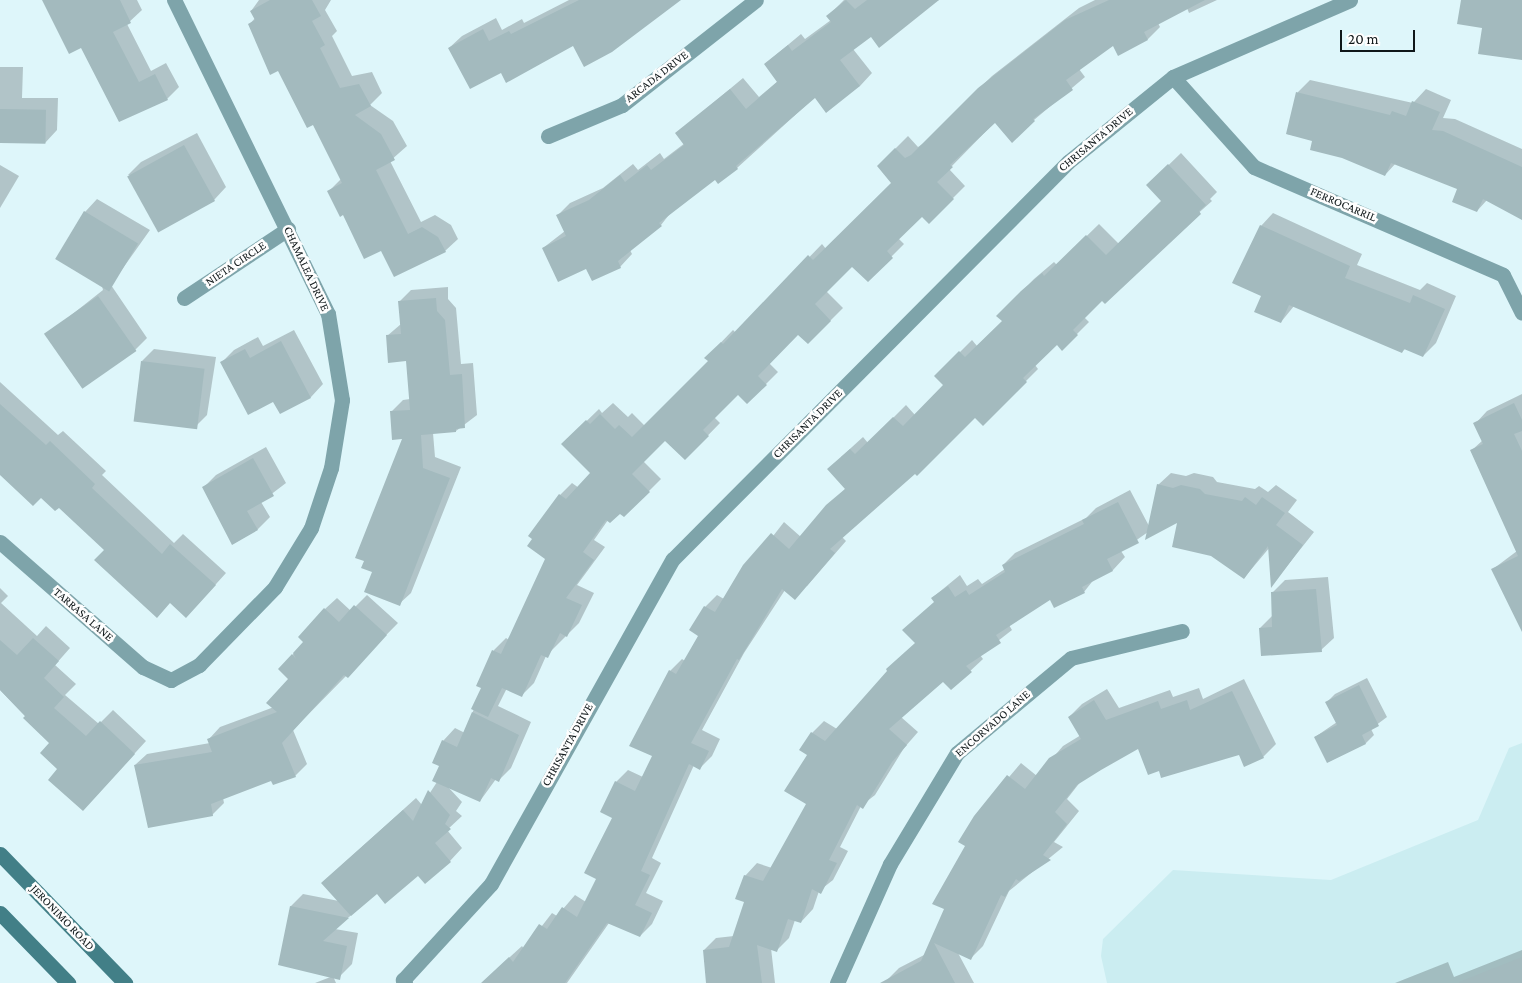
<!DOCTYPE html>
<style>
body{margin:0}
#map{position:relative;width:1522px;height:983px;overflow:hidden;background:#def6fa;font-family:"Crimson Pro",serif}
div>[style]{position:absolute}
[style*='--x']{left:calc(var(--x)*1px);top:calc(var(--y)*1px);width:calc(var(--w)*1px);rotate:calc(var(--a)*1deg)}
.built>*{inset:0;background:#cbedf1}
.shadow>*{inset:0;background:#0003}
.building>*{inset:0;background:#a3babe;transform-origin:0 0}
.street>*{height:15px;margin:-7.5px;padding:0 7.5px;transform-origin:7.5px;border-radius:7.5px;background:#7ea4aa}
.secondary>*{height:15px;margin:-7.5px;padding:0 7.5px;transform-origin:7.5px;border-radius:7.5px;background:#427f87}
span{translate:-50% -50%;white-space:nowrap;text-align:center;line-height:1.15;-webkit-text-stroke:5px #fefefe;paint-order:stroke}
.street-label{font-size:12px;color:#0f1719}
.scale{position:absolute;left:1340px;top:30px;width:75px;height:22px;box-sizing:border-box;border:2px solid #0f1719;border-top:0;padding-left:6px;font-size:15px;line-height:18px;white-space:nowrap;color:#0f1719;-webkit-text-stroke:4px #fefefe;paint-order:stroke}
</style>
<div id="map">
<div class="built">
<div style="clip-path:polygon(1522px 743px,1522px 983px,1107px 983px,1101px 956px,1103px 939px,1173px 870px,1331px 880px,1478px 820px,1509px 748px)"></div>
</div>
<div class="shadow">
<div style="clip-path:polygon(45px 0,137px 0,142px 10px,127px 24px,151px 71px,166px 63px,179px 87px,167px 99px,119px 120px,82px 47px)"></div>
<div style="clip-path:polygon(259px 0,331px 0,325px 10px,337px 31px,332px 36px,352px 76px,372px 72px,382px 93px,370px 105px,393px 121px,407px 146px,390px 161px,421px 222px,435px 215px,451px 225px,458px 239px,445px 251px,382px 250px,344px 214px,329px 191px,341px 179px,313px 124px,249px 25px,255px 18px,251px 11px)"></div>
<div style="clip-path:polygon(569px 0,677px 0,501px 71px,449px 48px,462px 36px,496px 18px,502px 30px,522px 19px,524px 23px)"></div>
<div style="clip-path:polygon(844px 0,939px 0,871px 35px,853px 49px,872px 73px,860px 86px,816px 96px,737px 168px,715px 178px,672px 211px,661px 225px,630px 250px,632px 254px,620px 267px,587px 268px,543px 248px,565px 231px,558px 215px,570px 203px,603px 188px,633px 164px,638px 170px,660px 153px,664px 159px,685px 143px,677px 133px,743px 78px,759px 97px,778px 81px,765px 64px,801px 34px,805px 39px,831px 20px,828px 16px)"></div>
<div style="clip-path:polygon(1095px 0,1217px 0,1189px 13px,1187px 8px,1158px 23px,1160px 27px,1148px 39px,1119px 54px,1113px 44px,1079px 69px,1085px 77px,1034px 120px,995px 122px,949px 169px,965px 186px,929px 222px,922px 215px,898px 238px,904px 244px,868px 280px,852px 265px,826px 291px,843px 308px,808px 343px,798px 333px,769px 363px,778px 372px,747px 403px,738px 393px,714px 417px,720px 423px,685px 459px,665px 440px,643px 461px,661px 479px,624px 516px,620px 512px,608px 520px,594px 540px,605px 547px,577px 585px,594px 593px,579px 623px,546px 656px,534px 683px,522px 695px,507px 688px,498px 706px,531px 722px,511px 768px,499px 780px,496px 779px,480px 801px,448px 787px,462px 802px,456px 811px,462px 816px,447px 830px,462px 848px,450px 861px,377px 893px,335px 929px,358px 933px,352px 964px,340px 976px,279px 964px,291px 906px,303px 894px,339px 901px,322px 883px,416px 798px,422px 805px,437px 782px,443px 741px,455px 728px,465px 733px,482px 687px,477px 685px,494px 650px,506px 638px,509px 640px,547px 558px,560px 495px,572px 483px,579px 488px,591px 473px,563px 444px,599px 409px,602px 413px,613px 403px,628px 417px,632px 413px,645px 426px,710px 361px,706px 358px,733px 330px,736px 333px,822px 244px,826px 249px,893px 183px,878px 166px,908px 136px,918px 147px,924px 143px,992px 76px,1079px 8px)"></div>
<div style="clip-path:polygon(0 67px,23px 67px,22px 98px,58px 98px,57px 130px,45px 143px,0 142px)"></div>
<div style="clip-path:polygon(1310px 80px,1413px 103px,1426px 89px,1451px 100px,1443px 118px,1455px 119px,1522px 149px,1522px 216px,1487px 200px,1477px 211px,1458px 188px,1396px 163px,1385px 175px,1314px 140px,1287px 134px,1298px 92px)"></div>
<div style="clip-path:polygon(197px 133px,226px 187px,214px 200px,128px 175px,141px 162px)"></div>
<div style="clip-path:polygon(1181px 153px,1217px 192px,1210px 199px,1212px 201px,1102px 299px,1084px 317px,1089px 322px,1062px 349px,1057px 344px,1035px 365px,1038px 369px,983px 424px,975px 416px,842px 537px,846px 541px,807px 586px,785px 590px,744px 653px,702px 730px,720px 739px,712px 756px,700px 768px,694px 765px,652px 858px,661px 863px,646px 893px,663px 901px,652px 924px,640px 936px,609px 923px,567px 983px,489px 983px,498px 968px,522px 946px,524px 949px,552px 913px,557px 916px,575px 895px,586px 902px,597px 878px,613px 817px,616px 782px,628px 770px,643px 777px,654px 756px,670px 671px,682px 659px,685px 661px,699px 635px,705px 607px,717px 595px,724px 599px,784px 522px,801px 537px,846px 488px,841px 457px,863px 437px,868px 443px,906px 405px,915px 415px,945px 385px,936px 376px,972px 340px,977px 346px,1003px 321px,998px 316px,1034px 279px,1054px 262px,1057px 265px,1099px 224px,1119px 244px,1163px 201px,1148px 185px)"></div>
<div style="clip-path:polygon(0 165px,19px 176px,0 208px)"></div>
<div style="clip-path:polygon(97px 199px,150px 230px,111px 285px,147px 338px,135px 350px,46px 335px,103px 290px,85px 212px)"></div>
<div style="clip-path:polygon(1273px 213px,1362px 254px,1357px 265px,1420px 290px,1427px 283px,1456px 296px,1436px 343px,1423px 356px,1406px 348px,1402px 352px,1294px 306px,1281px 322px,1262px 296px,1261px 226px)"></div>
<div style="clip-path:polygon(448px 287px,448px 299px,456px 308px,461px 364px,473px 363px,477px 415px,456px 431px,433px 433px,435px 457px,461px 467px,411px 593px,399px 604px,374px 572px,404px 438px,391px 412px,403px 400px,410px 399px,408px 360px,387px 336px,401px 324px,399px 302px,411px 290px)"></div>
<div style="clip-path:polygon(294px 330px,323px 384px,311px 397px,280px 413px,274px 400px,221px 363px,234px 350px,258px 337px,263px 346px)"></div>
<div style="clip-path:polygon(154px 349px,216px 357px,207px 415px,194px 428px,142px 361px)"></div>
<div style="clip-path:polygon(0 382px,58px 435px,63px 431px,106px 471px,102px 475px,174px 543px,183px 534px,226px 573px,198px 604px,106px 550px,59px 506px,0 474px)"></div>
<div style="clip-path:polygon(1522px 394px,1522px 630px,1493px 569px,1517px 551px,1471px 451px,1483px 440px,1475px 424px,1487px 411px)"></div>
<div style="clip-path:polygon(266px 447px,286px 483px,261px 502px,270px 517px,258px 529px,233px 544px,204px 487px,216px 475px)"></div>
<div style="clip-path:polygon(1171px 473px,1186px 476px,1194px 473px,1213px 477px,1217px 482px,1255px 489px,1259px 486px,1268px 492px,1276px 485px,1297px 500px,1288px 512px,1314px 532px,1272px 585px,1270px 547px,1244px 578px,1179px 521px,1148px 532px,1121px 551px,1125px 557px,1113px 570px,1095px 578px,1084px 592px,1051px 598px,1009px 625px,1012px 630px,980px 655px,983px 659px,951px 689px,943px 680px,901px 717px,918px 732px,904px 748px,875px 795px,861px 806px,840px 847px,848px 851px,833px 880px,819px 891px,813px 909px,801px 922px,795px 920px,789px 938px,777px 950px,771px 948px,775px 983px,707px 983px,704px 950px,716px 938px,734px 936px,746px 901px,745px 876px,757px 863px,772px 868px,808px 804px,812px 733px,824px 721px,837px 729px,916px 643px,935px 602px,932px 598px,960px 575px,967px 586px,978px 579px,982px 584px,1005px 569px,1003px 565px,1015px 553px,1086px 518px,1096px 508px,1130px 490px,1149px 526px,1158px 485px)"></div>
<div style="clip-path:polygon(1328px 577px,1334px 638px,1321px 650px,1260px 628px,1273px 615px,1272px 593px,1285px 580px)"></div>
<div style="clip-path:polygon(0 588px,8px 596px,1px 603px,37px 636px,46px 626px,70px 648px,55px 665px,76px 684px,65px 695px,99px 724px,113px 710px,146px 741px,95px 797px,59px 769px,51px 743px,0 690px)"></div>
<div style="clip-path:polygon(367px 595px,398px 623px,293px 730px,307px 764px,295px 776px,272px 779px,223px 798px,224px 803px,212px 815px,135px 765px,147px 754px,210px 743px,209px 739px,220px 727px,274px 707px,290px 678px,280px 669px,305px 641px,325px 609px,337px 598px,351px 611px)"></div>
<div style="clip-path:polygon(1367px 678px,1387px 717px,1371px 729px,1374px 735px,1366px 743px,1328px 762px,1315px 737px,1337px 722px,1327px 702px,1335px 694px)"></div>
<div style="clip-path:polygon(1244px 679px,1276px 744px,1263px 757px,1240px 754px,1159px 769px,1139px 747px,1081px 781px,1067px 799px,1079px 811px,1054px 842px,1063px 847px,1009px 891px,983px 946px,970px 959px,958px 953px,974px 983px,888px 983px,887px 980px,899px 968px,926px 954px,946px 908px,975px 817px,1021px 763px,1037px 776px,1063px 746px,1081px 735px,1069px 717px,1082px 704px,1107px 689px,1119px 708px,1170px 690px,1173px 697px,1199px 688px,1203px 699px)"></div>
<div style="clip-path:polygon(1522px 950px,1522px 983px,1395px 983px,1448px 962px,1454px 977px)"></div>
<div style="clip-path:polygon(333px 976px,336px 983px,315px 983px)"></div>
</div>
<div class="building">
<div style="clip-path:polygon(42px 0,120px 0,131px 23px,113px 32px,139px 82px,155px 74px,168px 100px,119px 122px,81px 48px,69px 54px)"></div>
<div style="clip-path:polygon(270px 0,312px 0,321px 16px,312px 21px,325px 45px,320px 48px,340px 88px,359px 84px,371px 106px,355px 115px,381px 134px,395px 160px,376px 170px,408px 234px,422px 227px,438px 237px,446px 252px,394px 277px,381px 251px,364px 259px,343px 215px,340px 217px,327px 191px,342px 183px,313px 125px,307px 128px,278px 71px,270px 75px,248px 24px,255px 20px,250px 11px)"></div>
<div style="clip-path:polygon(579px 0,681px 0,612px 52px,584px 67px,573px 46px,506px 83px,501px 73px,470px 89px,448px 48px,483px 29px,489px 41px,509px 31px,511px 34px)"></div>
<div style="clip-path:polygon(846px 0,855px 9px,867px 0,939px 0,879px 48px,871px 37px,840px 60px,860px 86px,826px 113px,815px 98px,736px 166px,738px 169px,718px 184px,715px 180px,659px 223px,662px 226px,618px 261px,621px 268px,592px 281px,586px 269px,558px 282px,542px 248px,566px 236px,556px 215px,589px 200px,620px 175px,625px 182px,647px 165px,651px 170px,684px 145px,675px 133px,730px 89px,746px 109px,777px 82px,764px 64px,788px 45px,792px 51px,831px 22px,826px 16px)"></div>
<div style="clip-path:polygon(1109px 0,1205px 0,1144px 32px,1148px 40px,1118px 56px,1113px 46px,1066px 80px,1073px 90px,1033px 119px,1035px 121px,1012px 143px,995px 123px,950px 165px,953px 167px,937px 182px,954px 199px,929px 224px,922px 217px,887px 251px,893px 258px,868px 282px,852px 267px,815px 304px,831px 321px,808px 344px,798px 335px,758px 376px,767px 385px,747px 404px,738px 395px,703px 430px,709px 436px,685px 460px,665px 441px,632px 474px,650px 492px,624px 517px,620px 514px,610px 523px,606px 520px,583px 552px,594px 560px,566px 598px,582px 605px,567px 637px,560px 633px,548px 658px,541px 655px,522px 697px,502px 688px,488px 717px,471px 709px,481px 688px,476px 686px,492px 650px,501px 654px,545px 559px,527px 546px,532px 539px,528px 536px,559px 494px,566px 499px,590px 473px,561px 444px,586px 420px,590px 424px,600px 414px,615px 429px,619px 425px,632px 437px,708px 361px,704px 358px,721px 342px,723px 344px,808px 255px,813px 260px,891px 183px,877px 166px,895px 148px,905px 158px,911px 155px,978px 88px,1065px 20px)"></div>
<div style="clip-path:polygon(1461px 0,1522px 0,1522px 60px,1478px 54px,1482px 28px,1457px 24px)"></div>
<div style="clip-path:polygon(1296px 92px,1390px 115px,1392px 111px,1406px 116px,1412px 101px,1440px 112px,1432px 130px,1443px 131px,1522px 167px,1522px 220px,1483px 199px,1477px 212px,1452px 202px,1457px 189px,1391px 163px,1385px 176px,1342px 158px,1310px 150px,1312px 141px,1286px 134px)"></div>
<div style="left:0;top:109px;width:46px;height:34px;rotate:1deg"></div>
<div style="left:184px;top:145px;width:64px;height:65px;rotate:61deg"></div>
<div style="clip-path:polygon(1168px 164px,1206px 205px,1199px 211px,1201px 214px,1105px 304px,1102px 301px,1073px 330px,1078px 335px,1062px 351px,1057px 345px,1023px 378px,1027px 382px,983px 426px,975px 418px,917px 476px,915px 474px,830px 549px,835px 553px,795px 600px,782px 589px,739px 660px,737px 659px,691px 743px,709px 751px,700px 770px,689px 764px,641px 871px,650px 875px,635px 905px,652px 913px,640px 937px,607px 923px,565px 983px,481px 983px,509px 957px,513px 962px,539px 924px,547px 929px,562px 907px,577px 917px,596px 879px,584px 873px,612px 818px,600px 812px,615px 781px,635px 791px,652px 756px,629px 746px,669px 670px,676px 674px,698px 636px,689px 630px,704px 606px,715px 612px,743px 565px,771px 533px,789px 549px,826px 505px,845px 489px,827px 469px,850px 449px,855px 454px,893px 417px,903px 426px,943px 385px,934px 376px,959px 351px,965px 357px,1002px 321px,996px 316px,1021px 291px,1042px 273px,1044px 276px,1086px 235px,1106px 255px,1161px 201px,1146px 185px)"></div>
<div style="left:84px;top:211px;width:63px;height:56px;rotate:31deg"></div>
<div style="clip-path:polygon(1260px 225px,1350px 266px,1345px 278px,1410px 303px,1413px 295px,1445px 309px,1423px 357px,1404px 349px,1402px 353px,1289px 305px,1281px 323px,1254px 312px,1261px 296px,1232px 283px)"></div>
<div style="left:98px;top:296px;width:67px;height:66px;rotate:55deg"></div>
<div style="clip-path:polygon(436px 298px,437px 311px,445px 320px,450px 375px,462px 374px,465px 428px,456px 429px,456px 432px,421px 435px,423px 468px,450px 478px,400px 606px,364px 592px,372px 572px,361px 568px,364px 561px,355px 558px,402px 439px,392px 440px,390px 411px,410px 410px,406px 361px,388px 363px,386px 335px,401px 334px,398px 301px)"></div>
<div style="clip-path:polygon(281px 341px,311px 398px,280px 414px,273px 402px,248px 415px,220px 362px,245px 349px,250px 358px)"></div>
<div style="left:141px;top:361px;width:64px;height:61px;rotate:7deg"></div>
<div style="clip-path:polygon(1514px 403px,1522px 420px,1522px 431px,1514px 434px,1522px 451px,1522px 632px,1491px 569px,1518px 556px,1470px 450px,1483px 444px,1473px 423px)"></div>
<div style="clip-path:polygon(0 404px,46px 445px,50px 441px,95px 484px,92px 488px,162px 554px,170px 544px,216px 585px,186px 618px,170px 603px,157px 618px,94px 560px,104px 550px,59px 508px,55px 511px,41px 498px,33px 506px,0 475px)"></div>
<div style="clip-path:polygon(253px 458px,274px 496px,247px 511px,258px 530px,232px 545px,202px 487px)"></div>
<div style="clip-path:polygon(1157px 484px,1173px 488px,1181px 485px,1200px 489px,1205px 494px,1242px 501px,1245px 497px,1256px 505px,1262px 497px,1285px 513px,1276px 525px,1303px 545px,1271px 588px,1268px 546px,1244px 579px,1211px 556px,1172px 547px,1177px 523px,1145px 540px)"></div>
<div style="clip-path:polygon(1118px 502px,1139px 543px,1107px 559px,1113px 571px,1082px 587px,1085px 593px,1054px 608px,1050px 600px,996px 635px,1001px 643px,966px 666px,972px 672px,951px 690px,943px 682px,889px 729px,907px 745px,892px 762px,863px 809px,857px 805px,829px 860px,837px 863px,821px 894px,812px 889px,801px 923px,788px 919px,777px 952px,757px 945px,762px 983px,706px 983px,703px 950px,729px 947px,744px 902px,735px 899px,744px 875px,763px 881px,806px 804px,784px 791px,807px 755px,799px 750px,811px 732px,825px 741px,887px 671px,886px 669px,915px 643px,902px 630px,934px 602px,931px 598px,948px 586px,955px 597px,966px 590px,969px 595px,1005px 572px,1002px 565px,1084px 524px,1082px 520px)"></div>
<div style="clip-path:polygon(1316px 589px,1322px 652px,1261px 656px,1259px 628px,1272px 627px,1271px 592px)"></div>
<div style="clip-path:polygon(354px 605px,387px 635px,348px 678px,344px 675px,282px 743px,296px 777px,273px 785px,271px 781px,211px 804px,213px 816px,148px 828px,134px 765px,212px 752px,207px 739px,277px 712px,266px 703px,288px 679px,278px 669px,292px 654px,296px 659px,293px 653px,303px 642px,298px 637px,324px 608px,339px 622px)"></div>
<div style="clip-path:polygon(33px 638px,59px 661px,44px 678px,64px 697px,54px 708px,86px 736px,100px 721px,135px 754px,83px 811px,48px 780px,57px 769px,40px 753px,49px 743px,23px 718px,25px 716px,0 690px,0 640px,17px 655px)"></div>
<div style="clip-path:polygon(1359px 685px,1379px 726px,1362px 735px,1366px 744px,1327px 763px,1314px 737px,1337px 725px,1325px 702px)"></div>
<div style="clip-path:polygon(1232px 691px,1264px 758px,1244px 767px,1239px 755px,1161px 778px,1159px 771px,1148px 775px,1138px 749px,1101px 770px,1077px 785px,1055px 812px,1067px 824px,1043px 855px,1051px 860px,1019px 881px,1016px 879px,1005px 897px,1001px 895px,971px 960px,934px 943px,955px 983px,880px 983px,921px 961px,944px 909px,932px 904px,965px 846px,958px 842px,974px 816px,1007px 775px,1025px 789px,1049px 758px,1081px 739px,1068px 717px,1094px 700px,1106px 720px,1158px 701px,1161px 709px,1187px 700px,1190px 710px)"></div>
<div style="clip-path:polygon(472px 712px,519px 735px,499px 782px,491px 778px,480px 802px,432px 781px,439px 766px,432px 763px,442px 740px,457px 747px)"></div>
<div style="clip-path:polygon(428px 790px,450px 815px,445px 824px,451px 829px,435px 843px,451px 862px,425px 884px,418px 876px,385px 904px,377px 894px,351px 916px,321px 883px,403px 810px,413px 821px)"></div>
<div style="clip-path:polygon(290px 906px,349px 918px,323px 941px,347px 946px,340px 980px,278px 965px)"></div>
<div style="clip-path:polygon(1522px 957px,1522px 983px,1459px 983px,1459px 982px)"></div>
</div>
<div class="street">
<div style="--x:1173;--y:77;--w:121;--a:48"></div>
<div style="--x:1254;--y:167;--w:271;--a:23.4"></div>
<div style="--x:1503;--y:275;--w:42;--a:63.4"></div>
<div style="--x:548;--y:136;--w:80;--a:-22.7"></div>
<div style="--x:622;--y:105;--w:170;--a:-38.1"></div>
<div style="--x:184;--y:298;--w:125;--a:-33.6"></div>
<div style="--x:0;--y:542;--w:190;--a:41.2"></div>
<div style="--x:143;--y:667;--w:31;--a:25"></div>
<div style="--x:171;--y:680;--w:32;--a:-28"></div>
<div style="--x:199;--y:665;--w:109;--a:-45.7"></div>
<div style="--x:275;--y:587;--w:69;--a:-58.6"></div>
<div style="--x:311;--y:528;--w:63;--a:-71.6"></div>
<div style="--x:331;--y:468;--w:69;--a:-80.8"></div>
<div style="--x:342;--y:400;--w:87;--a:-99.2"></div>
<div style="--x:328;--y:314;--w:350;--a:-116.1"></div>
<div style="--x:405;--y:983;--w:4;--a:-124"></div>
<div style="--x:403;--y:980;--w:130;--a:-47.5"></div>
<div style="--x:491;--y:884;--w:372;--a:-60.8"></div>
<div style="--x:673;--y:559;--w:560;--a:-45.14"></div>
<div style="--x:1068;--y:162;--w:135;--a:-39"></div>
<div style="--x:1173;--y:77;--w:193;--a:-23.5"></div>
<div style="--x:837;--y:983;--w:130;--a:-66"></div>
<div style="--x:890;--y:864;--w:130;--a:-58.9"></div>
<div style="--x:957;--y:753;--w:148;--a:-39.8"></div>
<div style="--x:1071;--y:658;--w:114;--a:-13.7"></div>
</div>
<div class="secondary">
<div style="--x:0;--y:854;--w:180;--a:45.9"></div>
<div style="--x:0;--y:913;--w:98;--a:45.8"></div>
</div>
<div class="street-label">
<span style="left:657px;top:77px;rotate:-38deg">ARCADA DRIVE</span>
<span style="left:1096px;top:140px;rotate:-40deg">CHRISANTA DRIVE</span>
<span style="left:1343px;top:205px;rotate:23deg">FERROCARRIL</span>
<span style="left:236px;top:264px;rotate:-34deg">NIETA CIRCLE</span>
<span style="left:306px;top:269px;rotate:65deg">CHAMALEA DRIVE</span>
<span style="left:808px;top:424px;rotate:-45deg">CHRISANTA DRIVE</span>
<span style="left:83px;top:615px;rotate:41deg">TARRASA LANE</span>
<span style="left:993px;top:724px;rotate:-41deg">ENCORVADO LANE</span>
<span style="left:568px;top:745px;rotate:-61deg">CHRISANTA DRIVE</span>
<span style="left:62px;top:918px;rotate:46deg">JERONIMO ROAD</span>
</div>
<div class="scale">20 m</div>
</div>
